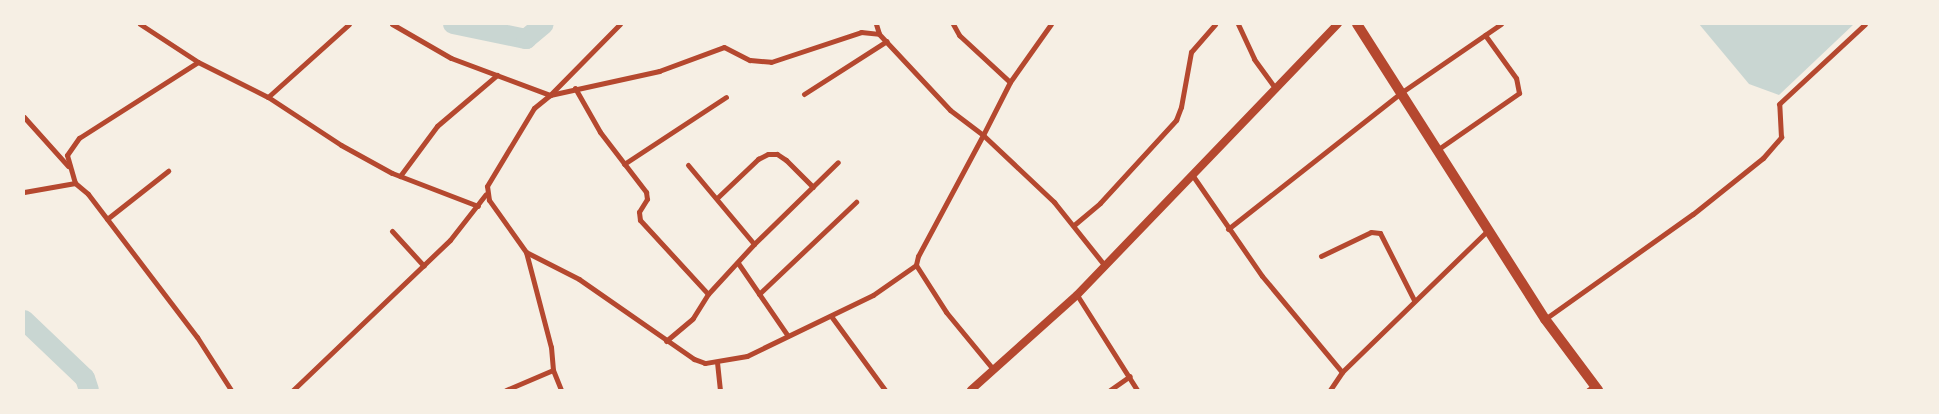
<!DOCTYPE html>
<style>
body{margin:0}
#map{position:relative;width:1939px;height:414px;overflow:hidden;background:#f6efe4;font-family:"Noto Serif",serif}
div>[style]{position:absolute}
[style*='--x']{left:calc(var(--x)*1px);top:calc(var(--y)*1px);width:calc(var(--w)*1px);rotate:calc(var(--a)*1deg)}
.water>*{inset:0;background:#c9d6d2}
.river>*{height:20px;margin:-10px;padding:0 10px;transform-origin:10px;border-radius:10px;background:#c9d6d2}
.minor>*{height:5px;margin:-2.5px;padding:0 2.5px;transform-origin:2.5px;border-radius:2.5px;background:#b5482f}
.tertiary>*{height:8px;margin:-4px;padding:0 4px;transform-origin:4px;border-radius:4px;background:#b5482f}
.primary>*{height:10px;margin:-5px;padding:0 5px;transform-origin:5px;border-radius:5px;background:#b5482f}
span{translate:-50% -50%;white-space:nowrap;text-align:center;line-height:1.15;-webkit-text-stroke:5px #f6efe4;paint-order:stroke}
.frame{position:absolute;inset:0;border:25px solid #f6efe4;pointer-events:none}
</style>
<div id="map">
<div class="water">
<div style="clip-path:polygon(1699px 24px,1854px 24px,1779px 95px,1749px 84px)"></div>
</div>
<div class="river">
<div style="--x:453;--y:24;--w:75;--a:11.6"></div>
<div style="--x:526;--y:39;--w:23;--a:-40"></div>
<div style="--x:24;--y:320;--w:84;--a:43.6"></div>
<div style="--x:85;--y:378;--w:13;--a:72"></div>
</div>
<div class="minor">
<div style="--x:140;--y:24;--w:69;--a:33.2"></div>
<div style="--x:392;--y:24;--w:68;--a:30"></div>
<div style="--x:451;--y:58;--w:106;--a:20.5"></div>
<div style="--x:550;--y:95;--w:100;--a:-45.4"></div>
<div style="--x:876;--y:24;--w:10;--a:73"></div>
<div style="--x:953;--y:24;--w:13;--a:61"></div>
<div style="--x:959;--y:35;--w:69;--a:42.7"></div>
<div style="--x:1051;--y:24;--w:71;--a:125.3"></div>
<div style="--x:1010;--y:82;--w:59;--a:117"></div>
<div style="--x:983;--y:135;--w:98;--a:43.3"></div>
<div style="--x:1054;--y:202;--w:82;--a:51.4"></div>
<div style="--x:1238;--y:24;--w:38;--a:65"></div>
<div style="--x:1254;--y:59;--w:37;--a:54"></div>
<div style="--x:575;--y:88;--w:51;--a:60.4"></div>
<div style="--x:600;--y:132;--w:76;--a:52.5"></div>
<div style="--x:646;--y:192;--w:7;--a:82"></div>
<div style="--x:647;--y:199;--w:15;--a:122"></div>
<div style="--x:639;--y:212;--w:8;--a:83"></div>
<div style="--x:640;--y:220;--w:100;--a:47.4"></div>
<div style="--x:804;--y:94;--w:98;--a:-32.6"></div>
<div style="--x:268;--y:97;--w:109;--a:-42"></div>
<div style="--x:24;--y:117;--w:66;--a:48.1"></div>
<div style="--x:1437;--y:150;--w:100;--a:-34.8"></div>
<div style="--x:1519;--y:93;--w:15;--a:-101"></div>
<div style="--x:1516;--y:78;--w:53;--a:-125.8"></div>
<div style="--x:624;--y:164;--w:122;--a:-33.3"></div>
<div style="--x:688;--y:165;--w:103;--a:50.1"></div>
<div style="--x:400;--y:176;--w:62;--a:-53.5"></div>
<div style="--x:437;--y:126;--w:79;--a:-40.4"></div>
<div style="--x:1193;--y:176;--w:121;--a:55.4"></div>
<div style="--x:1262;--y:276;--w:125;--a:50.2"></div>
<div style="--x:75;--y:183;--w:29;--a:-106"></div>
<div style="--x:67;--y:155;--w:21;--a:-55"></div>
<div style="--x:79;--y:138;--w:141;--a:-32.6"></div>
<div style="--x:198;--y:62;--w:78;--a:26.6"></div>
<div style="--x:268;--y:97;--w:87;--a:33.3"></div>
<div style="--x:341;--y:145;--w:58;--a:28.8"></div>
<div style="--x:392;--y:173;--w:92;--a:21"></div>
<div style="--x:24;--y:192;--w:52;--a:-10"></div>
<div style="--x:75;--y:183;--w:17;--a:40"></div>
<div style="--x:88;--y:194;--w:180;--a:52.7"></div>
<div style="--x:197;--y:337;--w:63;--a:57.3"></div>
<div style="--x:717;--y:198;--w:57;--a:-43.6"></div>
<div style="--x:758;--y:159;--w:11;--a:-27"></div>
<div style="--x:768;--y:154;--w:9;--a:0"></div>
<div style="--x:777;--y:154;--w:11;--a:34"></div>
<div style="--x:786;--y:160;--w:38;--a:45"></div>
<div style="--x:107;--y:219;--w:78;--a:-38.2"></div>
<div style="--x:1074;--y:225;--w:34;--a:-40"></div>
<div style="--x:1100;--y:203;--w:113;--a:-47.5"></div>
<div style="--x:1176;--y:120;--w:14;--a:-69"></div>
<div style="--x:1181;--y:107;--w:56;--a:-79.7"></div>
<div style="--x:1191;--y:52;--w:37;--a:-49"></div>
<div style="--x:1228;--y:229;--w:221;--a:-38.2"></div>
<div style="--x:1402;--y:92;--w:120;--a:-34.5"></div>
<div style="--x:392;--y:231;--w:47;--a:47.6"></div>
<div style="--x:526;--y:252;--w:98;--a:75.3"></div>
<div style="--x:551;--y:347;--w:23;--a:85"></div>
<div style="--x:553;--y:370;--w:22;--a:68"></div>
<div style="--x:1321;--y:256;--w:55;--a:-25.6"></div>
<div style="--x:1371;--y:232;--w:9;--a:6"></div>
<div style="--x:1380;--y:233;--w:75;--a:63.1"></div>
<div style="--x:738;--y:263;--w:88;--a:55.6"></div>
<div style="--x:916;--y:265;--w:52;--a:145.1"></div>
<div style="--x:873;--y:295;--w:140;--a:154.2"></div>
<div style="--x:747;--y:356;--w:43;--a:170.5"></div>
<div style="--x:705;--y:363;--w:12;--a:-160"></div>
<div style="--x:694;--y:359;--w:140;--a:-145.2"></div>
<div style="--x:579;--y:279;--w:59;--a:-153"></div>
<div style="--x:526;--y:252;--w:64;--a:-125.4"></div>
<div style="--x:489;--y:200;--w:14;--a:-98"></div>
<div style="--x:487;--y:186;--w:91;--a:-58.9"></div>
<div style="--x:534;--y:108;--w:21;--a:-39"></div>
<div style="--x:550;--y:95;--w:112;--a:-12.4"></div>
<div style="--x:659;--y:71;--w:69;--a:-20.3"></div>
<div style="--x:724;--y:47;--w:29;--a:27"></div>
<div style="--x:750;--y:60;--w:21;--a:5"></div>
<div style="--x:771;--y:62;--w:95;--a:-18.4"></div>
<div style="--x:861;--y:32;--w:18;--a:6"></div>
<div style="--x:879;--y:34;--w:104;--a:46.9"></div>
<div style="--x:950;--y:110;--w:41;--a:37.1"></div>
<div style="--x:983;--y:135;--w:137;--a:118.2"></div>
<div style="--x:918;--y:256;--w:9;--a:103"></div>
<div style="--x:916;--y:265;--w:56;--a:57.4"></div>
<div style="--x:946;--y:312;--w:74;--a:50.5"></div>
<div style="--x:759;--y:294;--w:134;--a:-43.5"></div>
<div style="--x:1077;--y:295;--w:112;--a:57.7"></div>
<div style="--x:831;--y:316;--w:92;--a:53.9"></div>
<div style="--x:1545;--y:319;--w:181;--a:-35.4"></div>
<div style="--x:1693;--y:214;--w:90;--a:-38.7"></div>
<div style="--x:1763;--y:158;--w:28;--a:-49"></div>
<div style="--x:1781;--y:137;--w:33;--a:-93"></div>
<div style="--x:1779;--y:104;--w:117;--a:-42.9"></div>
<div style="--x:666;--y:341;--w:35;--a:-40"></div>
<div style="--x:693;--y:318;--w:28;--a:-58"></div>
<div style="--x:708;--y:294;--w:68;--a:-47.4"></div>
<div style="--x:754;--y:244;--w:117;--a:-44.3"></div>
<div style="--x:717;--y:362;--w:28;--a:84"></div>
<div style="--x:293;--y:390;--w:217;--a:-43.7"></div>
<div style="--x:450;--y:240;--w:58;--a:-52"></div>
<div style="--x:506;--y:390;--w:51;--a:-23.1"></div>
<div style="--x:1110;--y:390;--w:24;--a:-35"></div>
<div style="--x:1330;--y:390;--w:22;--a:-56"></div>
<div style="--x:1342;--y:372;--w:202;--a:-44.2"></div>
<div style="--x:1588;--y:390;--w:7;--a:-34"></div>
</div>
<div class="tertiary">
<div style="--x:971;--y:390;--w:142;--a:-41.9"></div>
<div style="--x:1077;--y:295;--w:376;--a:-46.1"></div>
</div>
<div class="primary">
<div style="--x:1357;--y:24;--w:350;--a:57.5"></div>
<div style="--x:1545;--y:319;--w:89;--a:53.3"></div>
</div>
<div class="frame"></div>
</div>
